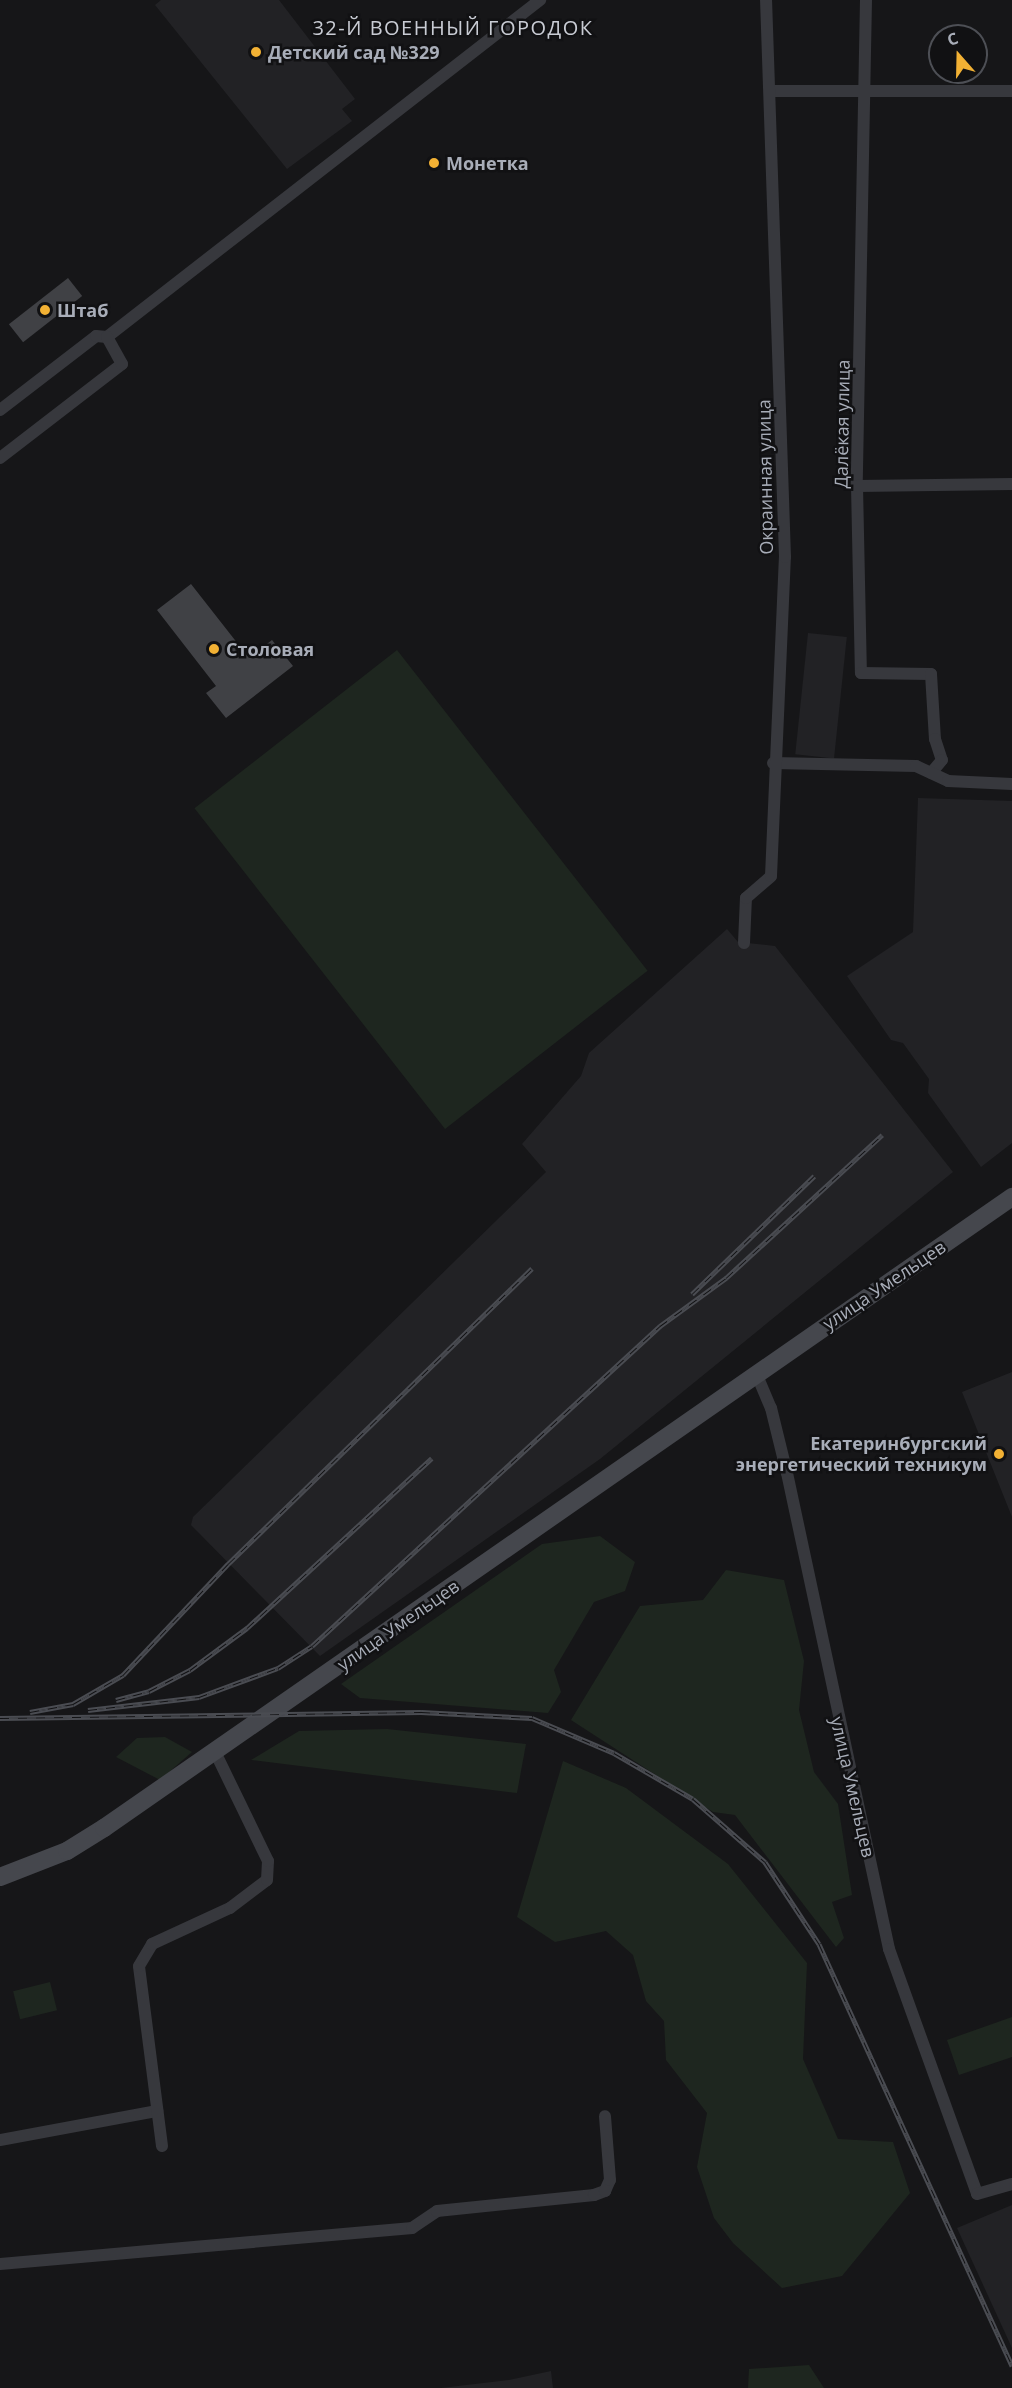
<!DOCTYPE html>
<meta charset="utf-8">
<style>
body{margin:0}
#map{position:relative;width:1012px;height:2388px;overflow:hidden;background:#161618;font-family:"Open Sans",sans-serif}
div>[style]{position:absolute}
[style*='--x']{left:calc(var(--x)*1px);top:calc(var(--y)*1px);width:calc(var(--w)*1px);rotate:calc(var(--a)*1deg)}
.built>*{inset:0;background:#222225;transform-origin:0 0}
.green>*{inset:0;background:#1e261f;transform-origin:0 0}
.building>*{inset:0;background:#404145;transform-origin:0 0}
.street>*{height:12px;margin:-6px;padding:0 6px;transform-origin:6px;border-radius:6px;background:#37383d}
.secondary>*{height:18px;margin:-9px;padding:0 9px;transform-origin:9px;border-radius:9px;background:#45474d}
.rail>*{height:5px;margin-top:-2.5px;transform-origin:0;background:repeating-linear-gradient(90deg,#111113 0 9px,#4a4c52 0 18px);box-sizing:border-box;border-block:2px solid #4a4c52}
.dots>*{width:16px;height:16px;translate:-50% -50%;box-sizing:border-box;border:3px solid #111113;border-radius:50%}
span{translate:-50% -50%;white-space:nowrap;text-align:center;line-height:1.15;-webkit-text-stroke:5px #111113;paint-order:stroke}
.poi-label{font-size:18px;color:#a8adb8;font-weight:700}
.left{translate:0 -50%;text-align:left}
.right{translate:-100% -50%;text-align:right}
.street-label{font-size:18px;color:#a8adb8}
.neighbourhood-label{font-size:20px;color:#c9ccd4;letter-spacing:1.5px}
.north{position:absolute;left:928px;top:24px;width:60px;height:60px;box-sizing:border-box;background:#111113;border:2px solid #4d4f55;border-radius:50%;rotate:340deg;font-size:16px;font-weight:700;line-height:24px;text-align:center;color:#a8adb8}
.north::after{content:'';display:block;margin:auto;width:21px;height:27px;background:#f2b134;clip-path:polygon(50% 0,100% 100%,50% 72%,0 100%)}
</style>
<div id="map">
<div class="built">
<div style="clip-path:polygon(161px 0,279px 0,355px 99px,342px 109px,352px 121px,287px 169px,155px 5px)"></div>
<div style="left:808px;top:633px;width:39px;height:122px;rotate:6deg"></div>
<div style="clip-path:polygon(918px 798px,1012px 801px,1012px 1143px,981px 1167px,928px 1093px,929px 1079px,903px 1043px,891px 1040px,847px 976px,913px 932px)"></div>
<div style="clip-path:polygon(727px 929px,738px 942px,775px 946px,953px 1172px,600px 1459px,320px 1656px,191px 1525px,193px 1517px,546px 1172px,522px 1144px,581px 1076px,589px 1053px)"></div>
<div style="clip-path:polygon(1012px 1372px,1012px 1517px,962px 1392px)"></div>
<div style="clip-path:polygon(1012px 2205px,1012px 2348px,957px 2228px)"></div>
<div style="clip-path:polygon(551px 2371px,553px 2388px,441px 2388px,509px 2380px)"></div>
</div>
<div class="green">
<div style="left:397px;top:650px;width:407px;height:257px;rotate:52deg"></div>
<div style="clip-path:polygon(600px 1536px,635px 1562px,625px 1591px,594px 1602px,554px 1670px,561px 1692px,548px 1713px,360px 1698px,341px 1684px,542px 1544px)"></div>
<div style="clip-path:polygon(726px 1570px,784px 1580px,804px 1661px,799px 1710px,814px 1772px,838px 1804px,852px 1895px,832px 1902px,844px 1938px,836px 1947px,735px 1815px,713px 1812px,571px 1720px,640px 1606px,703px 1600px)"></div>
<div style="clip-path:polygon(387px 1729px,526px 1744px,517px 1793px,251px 1760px,299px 1731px)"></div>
<div style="clip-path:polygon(165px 1737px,192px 1752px,160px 1780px,116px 1757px,137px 1738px)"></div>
<div style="clip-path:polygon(563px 1761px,626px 1788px,728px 1864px,807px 1963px,803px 2059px,838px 2139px,893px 2142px,910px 2193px,842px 2276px,782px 2288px,733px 2243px,714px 2218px,697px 2167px,707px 2113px,666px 2060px,664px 2021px,646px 2001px,633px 1955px,606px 1931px,555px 1942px,517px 1917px)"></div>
<div style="left:50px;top:1982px;width:29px;height:38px;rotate:76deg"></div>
<div style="clip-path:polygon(1012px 2017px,1012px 2057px,959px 2075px,947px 2040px)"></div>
<div style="clip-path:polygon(809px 2365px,824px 2388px,748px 2388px,749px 2369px)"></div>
</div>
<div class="building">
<div style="left:68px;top:278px;width:23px;height:75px;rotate:52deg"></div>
<div style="clip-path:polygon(191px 584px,249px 658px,272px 640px,293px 666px,226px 718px,206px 693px,216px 686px,157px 610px)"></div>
</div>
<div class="street">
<div style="--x:866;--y:0;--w:486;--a:91.1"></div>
<div style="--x:857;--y:486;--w:187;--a:88.8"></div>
<div style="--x:861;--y:673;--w:70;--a:0.8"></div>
<div style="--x:931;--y:674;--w:65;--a:86.5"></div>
<div style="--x:935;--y:739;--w:22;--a:72"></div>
<div style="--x:942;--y:760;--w:17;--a:130"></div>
<div style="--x:772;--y:91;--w:240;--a:0"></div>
<div style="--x:0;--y:410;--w:121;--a:-37.6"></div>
<div style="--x:96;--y:336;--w:11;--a:5"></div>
<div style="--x:107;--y:337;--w:549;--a:-37.89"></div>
<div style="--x:0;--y:458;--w:154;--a:-37.6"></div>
<div style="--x:122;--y:364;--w:31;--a:-119"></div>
<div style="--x:857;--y:486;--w:155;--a:-0.7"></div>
<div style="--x:773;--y:763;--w:143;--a:1.2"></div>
<div style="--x:916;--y:766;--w:35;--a:25"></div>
<div style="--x:948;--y:781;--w:64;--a:2.7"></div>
<div style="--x:744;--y:943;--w:45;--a:-87.5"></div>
<div style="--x:746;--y:898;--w:33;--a:-41"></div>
<div style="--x:771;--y:876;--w:319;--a:-87.5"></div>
<div style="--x:785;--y:557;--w:557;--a:-91.95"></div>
<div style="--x:756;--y:1373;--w:38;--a:67"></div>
<div style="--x:771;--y:1408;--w:67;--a:76.2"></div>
<div style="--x:787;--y:1473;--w:487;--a:77.9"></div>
<div style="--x:889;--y:1949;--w:260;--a:70.2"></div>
<div style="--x:977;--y:2194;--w:36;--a:-16"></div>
<div style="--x:0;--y:2140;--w:160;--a:-10.5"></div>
<div style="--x:162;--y:2146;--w:181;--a:-97.3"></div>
<div style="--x:139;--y:1966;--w:26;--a:-59"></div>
<div style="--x:152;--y:1944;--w:86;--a:-24.8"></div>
<div style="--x:230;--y:1908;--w:46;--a:-37.1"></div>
<div style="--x:267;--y:1880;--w:19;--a:-87"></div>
<div style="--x:268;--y:1861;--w:121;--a:-115.9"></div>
<div style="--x:0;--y:2264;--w:414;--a:-5"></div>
<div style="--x:412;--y:2228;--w:30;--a:-34"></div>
<div style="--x:437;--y:2211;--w:158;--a:-5.8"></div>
<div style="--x:594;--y:2195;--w:12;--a:-20"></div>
<div style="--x:605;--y:2191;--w:12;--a:-66"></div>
<div style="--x:610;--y:2180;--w:64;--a:-94.5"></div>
</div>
<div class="secondary">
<div style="--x:0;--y:1877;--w:72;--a:-21.2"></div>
<div style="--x:67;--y:1851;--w:44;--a:-31.9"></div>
<div style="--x:104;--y:1828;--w:1106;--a:-34.8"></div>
</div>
<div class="rail">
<div style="--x:692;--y:1294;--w:170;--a:-44"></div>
<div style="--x:116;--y:1700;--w:34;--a:-15"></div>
<div style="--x:149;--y:1691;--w:46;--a:-27.1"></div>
<div style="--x:190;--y:1670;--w:71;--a:-36.4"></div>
<div style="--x:247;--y:1628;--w:251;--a:-42.6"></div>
<div style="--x:88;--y:1710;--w:112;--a:-6.7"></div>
<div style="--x:199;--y:1697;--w:84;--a:-20.2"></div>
<div style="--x:278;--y:1668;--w:40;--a:-32.9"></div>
<div style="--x:312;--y:1646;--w:473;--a:-42.6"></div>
<div style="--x:660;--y:1326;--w:82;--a:-36"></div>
<div style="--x:726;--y:1278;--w:212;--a:-42.5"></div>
<div style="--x:30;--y:1712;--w:44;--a:-10.5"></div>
<div style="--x:73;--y:1704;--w:58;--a:-30.1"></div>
<div style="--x:123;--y:1675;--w:153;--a:-46.6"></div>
<div style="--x:228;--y:1564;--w:424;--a:-44.2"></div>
<div style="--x:0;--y:1718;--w:421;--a:-0.8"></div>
<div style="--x:421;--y:1712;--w:111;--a:3.1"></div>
<div style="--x:532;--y:1718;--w:89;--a:23.1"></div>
<div style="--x:614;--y:1753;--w:91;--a:30.2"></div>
<div style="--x:693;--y:1799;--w:96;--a:41.2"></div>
<div style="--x:765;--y:1862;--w:98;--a:56.6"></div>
<div style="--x:819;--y:1944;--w:464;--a:65.4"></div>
</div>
<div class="dots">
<div style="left:256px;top:52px;background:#f2b134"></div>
<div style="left:434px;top:163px;background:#f2b134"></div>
<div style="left:45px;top:310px;background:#f2b134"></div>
<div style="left:214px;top:649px;background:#f2b134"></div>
<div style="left:999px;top:1454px;background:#f2b134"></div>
</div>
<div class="poi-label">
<span class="left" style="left:268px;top:52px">Детский сад №329</span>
<span class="left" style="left:446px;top:163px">Монетка</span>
<span class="left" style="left:57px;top:310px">Штаб</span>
<span class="left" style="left:226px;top:649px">Столовая</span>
<span class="right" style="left:987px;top:1454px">Екатеринбургский<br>энергетический техникум</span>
</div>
<div class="street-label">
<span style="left:842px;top:424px;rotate:-89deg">Далёкая улица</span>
<span style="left:765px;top:477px;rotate:-91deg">Окраинная улица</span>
<span style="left:884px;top:1285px;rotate:-34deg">улица Умельцев</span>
<span style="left:398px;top:1625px;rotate:-35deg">улица Умельцев</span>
<span style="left:853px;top:1787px;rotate:77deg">улица Умельцев</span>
</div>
<div class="neighbourhood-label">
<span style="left:453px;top:27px">32-Й ВОЕННЫЙ ГОРОДОК</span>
</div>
<div class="north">С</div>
</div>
